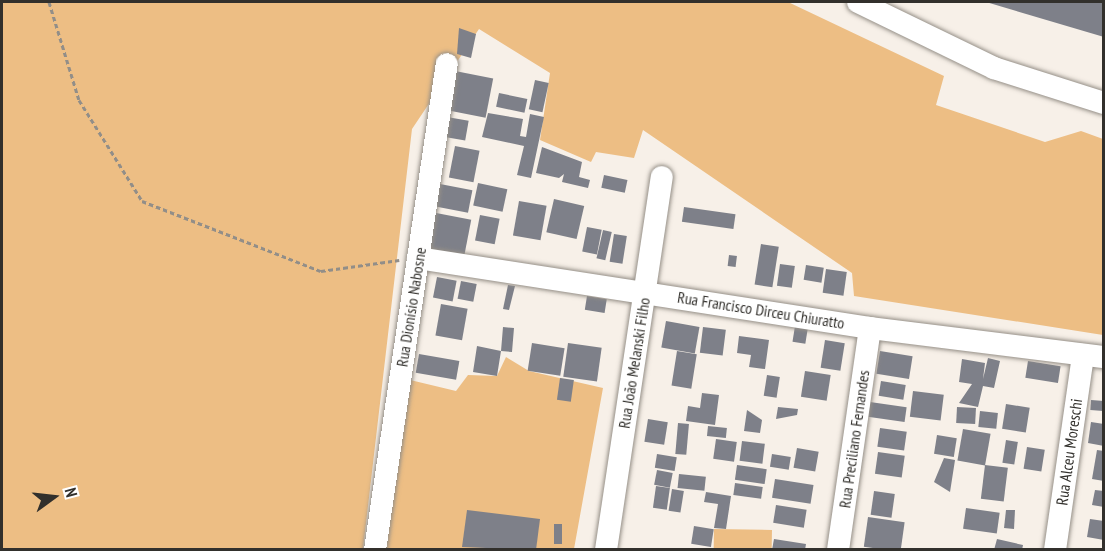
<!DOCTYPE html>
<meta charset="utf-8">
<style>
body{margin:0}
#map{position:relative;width:1105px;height:551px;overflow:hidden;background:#f7f0e8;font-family:"PT Sans Narrow",sans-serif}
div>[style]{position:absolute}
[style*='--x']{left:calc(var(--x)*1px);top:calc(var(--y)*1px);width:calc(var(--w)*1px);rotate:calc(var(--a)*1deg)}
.green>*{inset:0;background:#edbe84;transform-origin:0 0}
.building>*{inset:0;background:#7e8089;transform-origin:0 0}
.path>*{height:3px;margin-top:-1.5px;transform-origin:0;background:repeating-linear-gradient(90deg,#928e88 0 4.5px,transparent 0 7.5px)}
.roads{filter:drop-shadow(0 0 2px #958f87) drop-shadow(0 0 2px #958f87)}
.minor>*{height:22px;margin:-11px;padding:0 11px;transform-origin:11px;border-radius:11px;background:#fff}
span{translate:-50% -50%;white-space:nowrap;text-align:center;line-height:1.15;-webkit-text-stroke:6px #fff;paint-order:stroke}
.street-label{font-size:16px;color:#32302c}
.frame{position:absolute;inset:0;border:3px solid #32302c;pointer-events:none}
.north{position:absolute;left:24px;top:467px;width:60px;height:60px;-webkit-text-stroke:4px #fff;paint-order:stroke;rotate:75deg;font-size:16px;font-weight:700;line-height:24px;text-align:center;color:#32302c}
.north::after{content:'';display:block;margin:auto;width:21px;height:27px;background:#32302c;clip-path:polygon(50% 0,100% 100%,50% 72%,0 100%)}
</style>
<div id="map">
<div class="green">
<div style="clip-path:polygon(2px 2px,788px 2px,944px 76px,936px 105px,1045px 142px,1081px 131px,1103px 139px,1103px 335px,854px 296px,852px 273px,643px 130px,634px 158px,596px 152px,591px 162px,540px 140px,550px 73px,479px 29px,412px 129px,363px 549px,2px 549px)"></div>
<div style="clip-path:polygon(506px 357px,529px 371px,603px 388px,574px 549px,381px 550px,406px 379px,456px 391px,468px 375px,497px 376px)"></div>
<div style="left:714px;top:529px;width:58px;height:21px;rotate:1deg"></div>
</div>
<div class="building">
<div style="clip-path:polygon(986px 2px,1104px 2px,1104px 37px)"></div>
<div style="clip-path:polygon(459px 28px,476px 34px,471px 58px,457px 54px)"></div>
<div style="left:450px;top:70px;width:44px;height:40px;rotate:11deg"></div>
<div style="left:535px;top:80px;width:14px;height:30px;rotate:12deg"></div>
<div style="left:499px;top:93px;width:29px;height:14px;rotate:12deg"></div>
<div style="clip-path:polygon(488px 113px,523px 119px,520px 136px,526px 137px,530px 114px,544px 117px,531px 178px,517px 175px,524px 146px,482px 137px)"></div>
<div style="left:447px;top:117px;width:22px;height:20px;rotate:10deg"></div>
<div style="left:455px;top:146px;width:25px;height:32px;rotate:11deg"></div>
<div style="clip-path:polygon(542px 147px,582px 162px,579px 177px,590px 180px,588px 188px,562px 182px,564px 174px,559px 178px,536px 173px)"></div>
<div style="left:604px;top:175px;width:24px;height:13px;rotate:12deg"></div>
<div style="left:478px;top:183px;width:30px;height:23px;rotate:12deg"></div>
<div style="left:440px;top:184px;width:33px;height:23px;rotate:11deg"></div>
<div style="left:554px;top:199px;width:31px;height:34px;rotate:13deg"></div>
<div style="left:519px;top:201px;width:28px;height:35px;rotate:10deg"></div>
<div style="left:684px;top:207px;width:52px;height:15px;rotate:8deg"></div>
<div style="left:431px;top:212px;width:41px;height:37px;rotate:11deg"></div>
<div style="left:480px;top:215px;width:20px;height:26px;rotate:11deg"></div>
<div style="left:587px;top:227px;width:15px;height:25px;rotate:11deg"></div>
<div style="left:603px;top:230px;width:9px;height:29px;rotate:13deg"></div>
<div style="left:614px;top:234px;width:13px;height:28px;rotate:9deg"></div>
<div style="left:761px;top:244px;width:18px;height:41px;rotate:9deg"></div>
<div style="left:729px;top:255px;width:8px;height:11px;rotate:7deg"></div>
<div style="left:780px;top:264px;width:15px;height:22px;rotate:8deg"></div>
<div style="left:806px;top:265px;width:18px;height:15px;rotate:9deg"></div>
<div style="left:826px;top:269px;width:21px;height:24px;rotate:8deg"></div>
<div style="left:437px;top:277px;width:20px;height:21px;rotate:11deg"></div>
<div style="left:461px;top:281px;width:16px;height:18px;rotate:11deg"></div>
<div style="clip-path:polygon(508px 285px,515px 286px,509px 310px,503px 309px)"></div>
<div style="left:587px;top:296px;width:20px;height:14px;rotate:9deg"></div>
<div style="left:441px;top:304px;width:27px;height:32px;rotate:10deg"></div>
<div style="left:666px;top:321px;width:34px;height:27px;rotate:10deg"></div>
<div style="left:795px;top:326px;width:13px;height:16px;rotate:9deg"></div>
<div style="clip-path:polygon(503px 327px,514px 328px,512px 352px,501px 351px,497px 376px,473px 372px,477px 346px,501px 351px)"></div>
<div style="left:703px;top:327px;width:23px;height:26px;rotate:7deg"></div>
<div style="clip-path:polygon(739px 336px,769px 340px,765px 369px,749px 367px,751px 355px,737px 353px)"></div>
<div style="left:825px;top:340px;width:20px;height:28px;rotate:9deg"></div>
<div style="left:532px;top:343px;width:33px;height:28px;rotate:9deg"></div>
<div style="left:568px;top:343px;width:34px;height:34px;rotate:8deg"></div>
<div style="left:677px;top:351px;width:20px;height:35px;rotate:9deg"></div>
<div style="left:880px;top:351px;width:33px;height:23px;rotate:9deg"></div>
<div style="left:419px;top:354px;width:41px;height:19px;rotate:10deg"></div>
<div style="clip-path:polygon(988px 358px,1000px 361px,994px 388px,983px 386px,978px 407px,959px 403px,972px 384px,959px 382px,962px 359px,985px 363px,983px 379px)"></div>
<div style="left:1028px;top:361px;width:33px;height:17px;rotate:9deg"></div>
<div style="left:805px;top:371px;width:26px;height:26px;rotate:9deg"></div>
<div style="left:767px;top:375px;width:13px;height:21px;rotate:9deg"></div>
<div style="left:560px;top:378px;width:14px;height:22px;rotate:8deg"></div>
<div style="left:881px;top:381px;width:25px;height:15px;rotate:9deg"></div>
<div style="left:913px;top:391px;width:31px;height:26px;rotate:7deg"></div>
<div style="clip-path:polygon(702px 393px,719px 395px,715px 425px,686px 421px,688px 406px,700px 408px)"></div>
<div style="left:1091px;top:400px;width:13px;height:10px;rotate:4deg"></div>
<div style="left:870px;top:402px;width:37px;height:15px;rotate:8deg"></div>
<div style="left:1006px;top:404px;width:24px;height:25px;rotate:9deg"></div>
<div style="clip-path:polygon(778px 407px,798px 409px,797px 415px,776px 419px)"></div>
<div style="left:957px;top:407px;width:19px;height:16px;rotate:3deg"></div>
<div style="clip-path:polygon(747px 410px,762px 420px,760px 433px,744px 431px)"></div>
<div style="left:980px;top:411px;width:18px;height:16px;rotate:6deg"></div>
<div style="left:648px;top:419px;width:20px;height:23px;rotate:9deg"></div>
<div style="clip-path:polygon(1091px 422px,1104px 424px,1104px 446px,1088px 443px)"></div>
<div style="left:678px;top:423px;width:11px;height:31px;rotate:5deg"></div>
<div style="left:708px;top:426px;width:19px;height:10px;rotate:6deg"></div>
<div style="left:880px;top:428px;width:27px;height:19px;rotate:8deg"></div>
<div style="left:963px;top:429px;width:28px;height:32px;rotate:10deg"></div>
<div style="left:937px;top:435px;width:20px;height:19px;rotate:9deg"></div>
<div style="left:716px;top:439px;width:21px;height:20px;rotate:8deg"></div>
<div style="left:1006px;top:440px;width:12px;height:23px;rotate:9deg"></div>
<div style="left:742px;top:441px;width:23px;height:20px;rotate:7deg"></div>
<div style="left:1027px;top:447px;width:18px;height:22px;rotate:9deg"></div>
<div style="left:797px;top:448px;width:22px;height:20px;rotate:10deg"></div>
<div style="clip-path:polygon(1097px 450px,1104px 451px,1104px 481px,1092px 479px)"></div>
<div style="left:878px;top:452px;width:27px;height:22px;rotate:8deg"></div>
<div style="left:657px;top:454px;width:20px;height:14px;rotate:9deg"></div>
<div style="left:772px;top:454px;width:19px;height:13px;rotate:9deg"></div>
<div style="clip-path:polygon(944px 458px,955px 460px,950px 492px,934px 482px)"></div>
<div style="left:737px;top:465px;width:30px;height:15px;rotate:8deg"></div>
<div style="left:985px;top:465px;width:23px;height:34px;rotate:7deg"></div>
<div style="left:657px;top:470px;width:16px;height:15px;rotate:11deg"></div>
<div style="left:679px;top:474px;width:27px;height:14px;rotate:6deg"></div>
<div style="left:775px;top:479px;width:39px;height:19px;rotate:9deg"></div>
<div style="left:735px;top:483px;width:28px;height:12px;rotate:8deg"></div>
<div style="left:656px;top:486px;width:14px;height:22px;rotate:8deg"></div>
<div style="left:672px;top:489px;width:12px;height:22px;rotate:9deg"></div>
<div style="clip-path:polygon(1095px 490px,1104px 491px,1104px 507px,1092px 505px)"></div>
<div style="left:874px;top:491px;width:21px;height:24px;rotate:8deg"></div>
<div style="clip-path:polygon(706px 492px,731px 496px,726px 529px,714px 528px,718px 504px,704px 502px)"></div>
<div style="left:776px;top:505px;width:31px;height:18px;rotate:9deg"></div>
<div style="left:966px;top:508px;width:34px;height:21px;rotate:8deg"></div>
<div style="clip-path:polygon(467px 510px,540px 519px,536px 550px,462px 547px)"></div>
<div style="clip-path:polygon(1006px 510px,1015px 510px,1014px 529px,1004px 528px)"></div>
<div style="left:868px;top:517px;width:37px;height:30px;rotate:8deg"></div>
<div style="clip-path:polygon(1090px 519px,1104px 521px,1104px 540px,1087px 537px)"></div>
<div style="left:554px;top:524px;width:8px;height:20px"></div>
<div style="left:694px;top:526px;width:20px;height:18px;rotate:9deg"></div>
<div style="clip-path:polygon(774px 539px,806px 544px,805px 550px,772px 550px)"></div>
<div style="clip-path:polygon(997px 539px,1023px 545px,1022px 550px,994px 550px)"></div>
</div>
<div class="path">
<div style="--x:49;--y:2;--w:102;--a:73"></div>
<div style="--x:79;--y:100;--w:119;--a:58"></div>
<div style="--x:142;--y:201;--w:192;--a:21.4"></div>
<div style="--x:321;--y:271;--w:79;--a:-8"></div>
</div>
<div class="roads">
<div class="minor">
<div style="--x:858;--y:2;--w:151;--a:25.9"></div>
<div style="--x:994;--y:68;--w:115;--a:17.7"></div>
<div style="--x:418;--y:258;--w:457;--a:8.8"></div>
<div style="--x:870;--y:328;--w:236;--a:7.1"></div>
<div style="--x:375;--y:550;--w:491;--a:-81.6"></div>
<div style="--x:606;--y:550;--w:377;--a:-81.5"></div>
<div style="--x:838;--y:550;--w:224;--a:-81.8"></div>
<div style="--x:1055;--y:550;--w:197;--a:-81.8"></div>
</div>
</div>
<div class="street-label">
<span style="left:411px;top:307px;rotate:-81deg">Rua Dionísio Nabosne</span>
<span style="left:761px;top:310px;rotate:9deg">Rua Francisco Dirceu Chiuratto</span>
<span style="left:634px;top:363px;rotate:-81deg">Rua João Melanski Filho</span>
<span style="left:854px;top:439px;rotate:-82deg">Rua Preciliano Fernandes</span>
<span style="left:1069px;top:452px;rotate:-82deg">Rua Alceu Moreschi</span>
</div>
<div class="frame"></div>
<div class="north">N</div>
</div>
